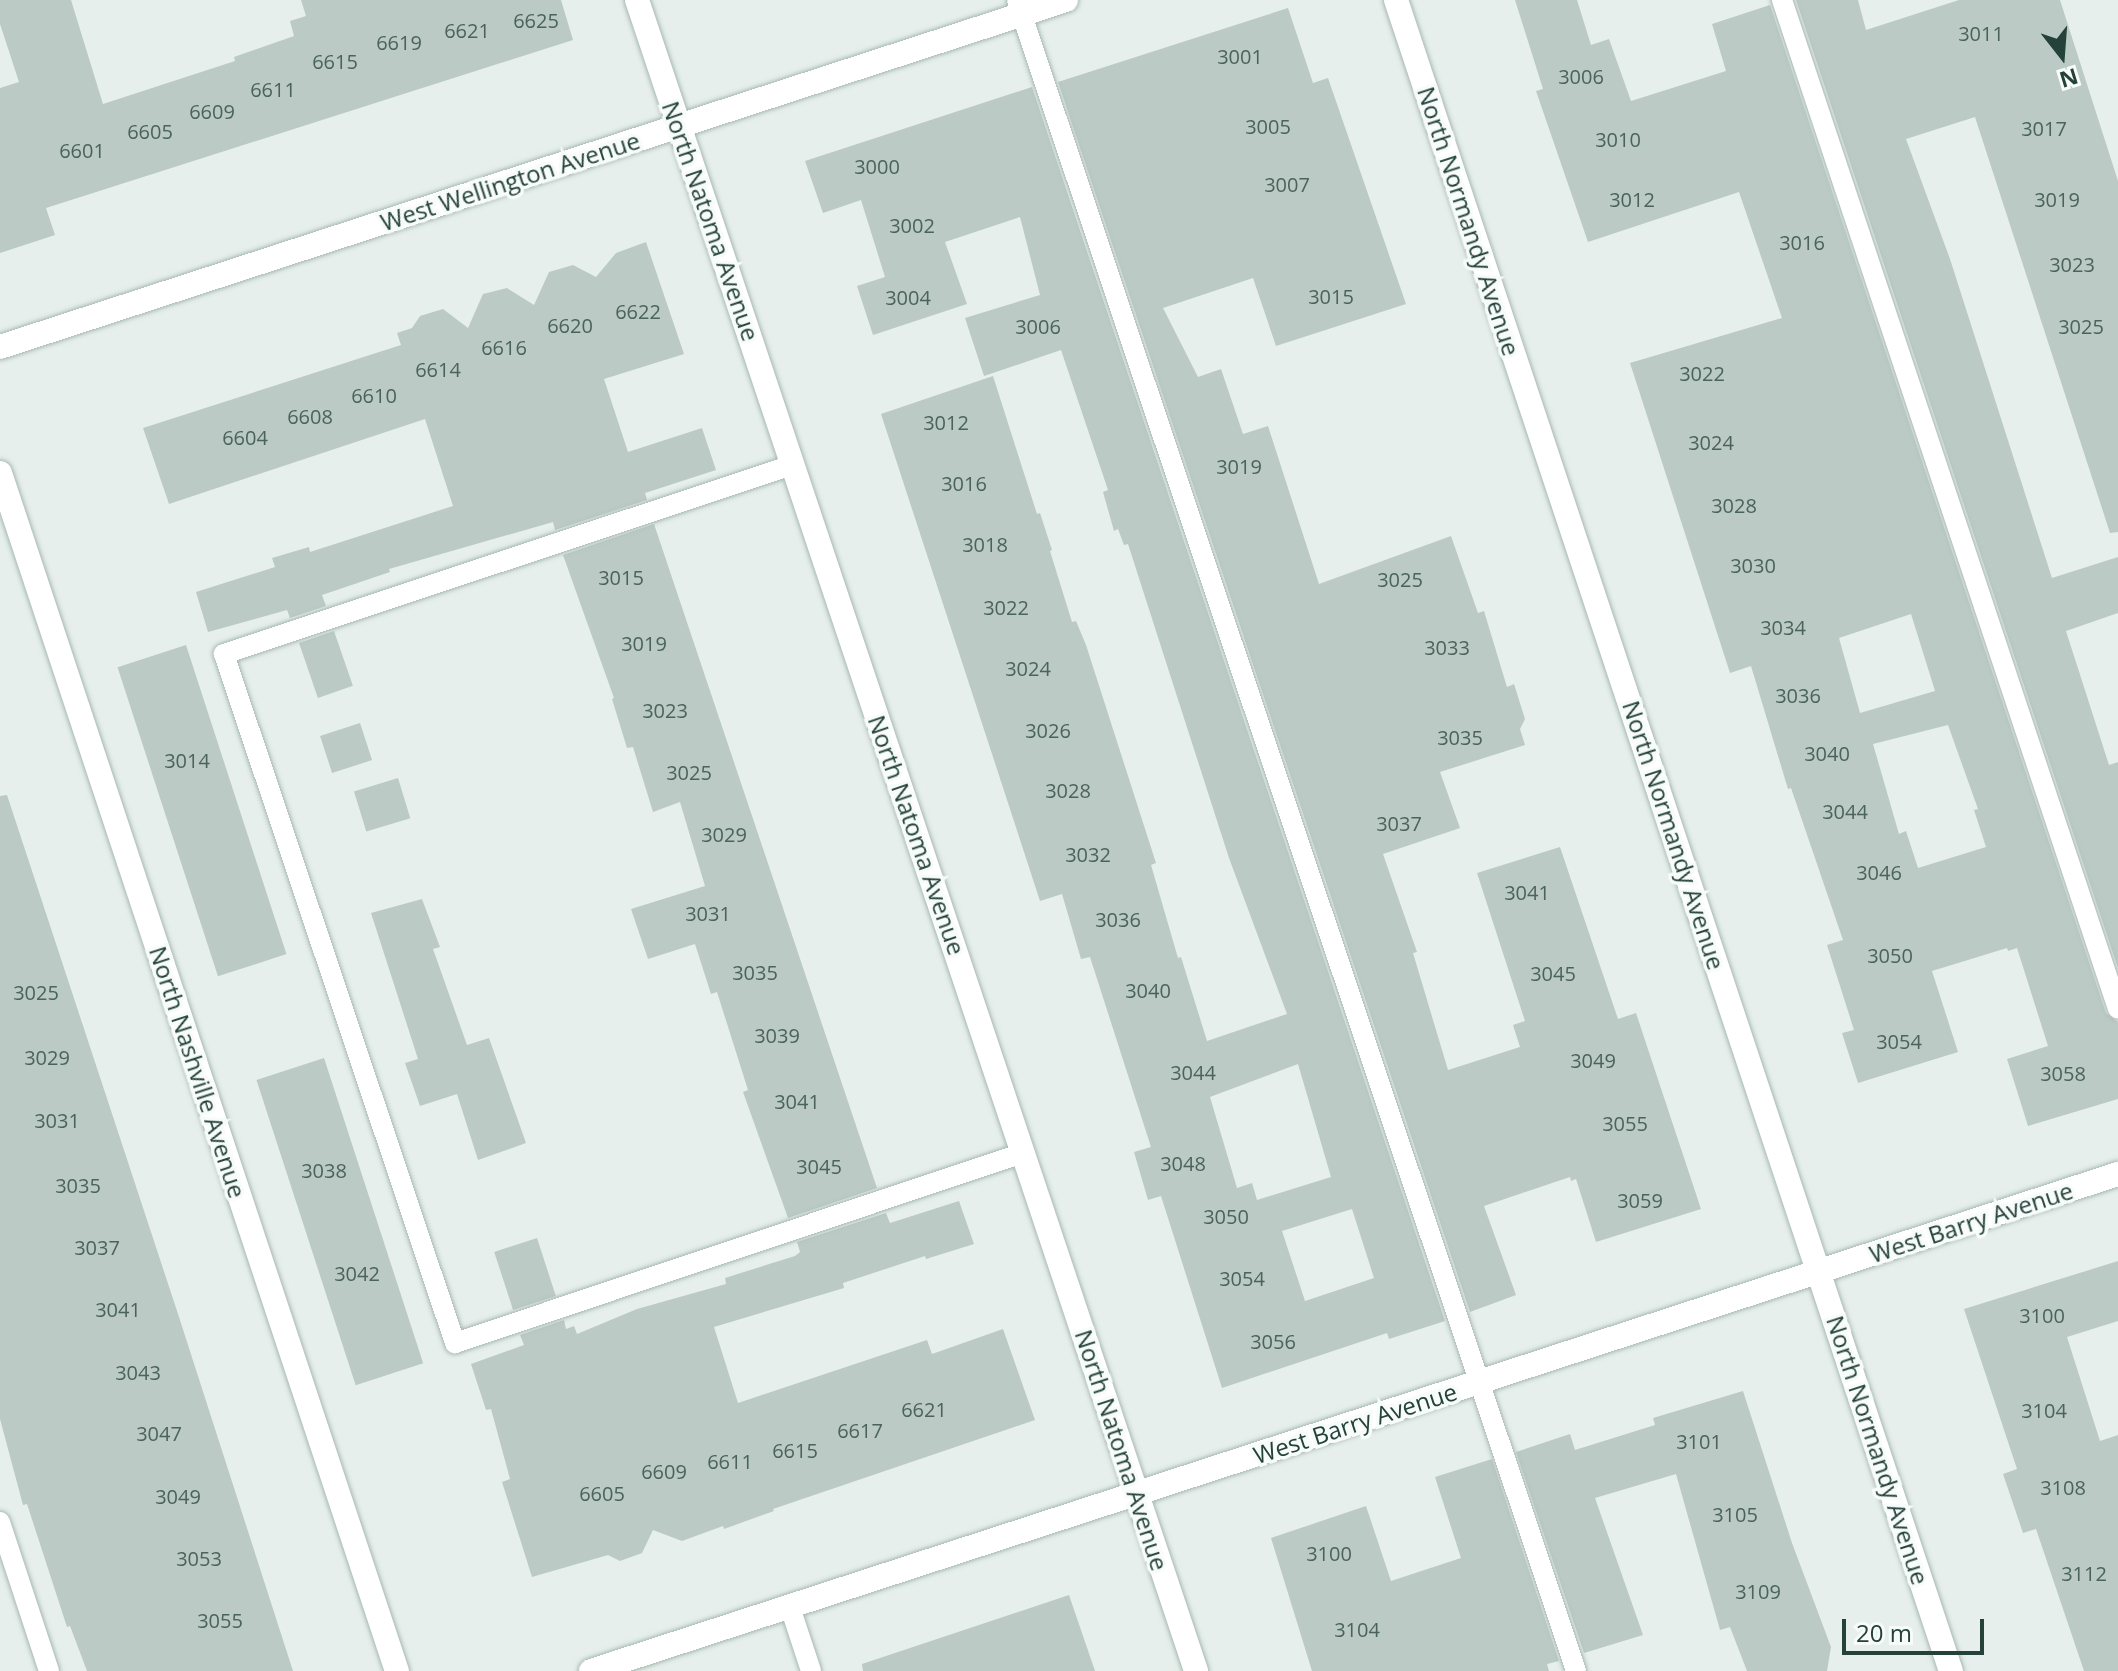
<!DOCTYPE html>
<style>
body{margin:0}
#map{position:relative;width:2118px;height:1671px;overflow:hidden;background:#e6efeb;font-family:"Open Sans",sans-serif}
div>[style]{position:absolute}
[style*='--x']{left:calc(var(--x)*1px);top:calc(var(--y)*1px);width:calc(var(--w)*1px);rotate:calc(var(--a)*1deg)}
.building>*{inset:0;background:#bbcac4;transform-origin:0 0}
.roads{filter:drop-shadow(0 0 2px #a8b8b2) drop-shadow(0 0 2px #a8b8b2)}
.service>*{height:20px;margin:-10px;padding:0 10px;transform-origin:10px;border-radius:10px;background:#fff}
.minor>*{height:24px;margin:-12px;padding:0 12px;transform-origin:12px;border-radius:12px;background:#fff}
span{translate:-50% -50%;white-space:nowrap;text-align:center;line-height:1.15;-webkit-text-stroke:7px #f7fbf9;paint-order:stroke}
.number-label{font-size:20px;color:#4a645c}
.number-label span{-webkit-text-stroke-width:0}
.street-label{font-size:24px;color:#24423a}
.north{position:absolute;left:2022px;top:16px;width:80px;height:80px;-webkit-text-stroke:6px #f7fbf9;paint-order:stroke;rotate:163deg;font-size:22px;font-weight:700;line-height:32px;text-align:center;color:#24423a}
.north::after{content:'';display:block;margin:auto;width:28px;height:36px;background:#24423a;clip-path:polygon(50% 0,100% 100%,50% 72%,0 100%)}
.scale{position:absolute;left:1842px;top:1619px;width:142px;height:36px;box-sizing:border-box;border:4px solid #24423a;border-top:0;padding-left:10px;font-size:24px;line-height:28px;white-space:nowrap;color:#24423a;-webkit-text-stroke:6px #f7fbf9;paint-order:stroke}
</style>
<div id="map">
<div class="building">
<div style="clip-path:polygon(0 0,71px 0,103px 104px,235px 61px,234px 57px,294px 36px,290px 21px,306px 16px,301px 0,561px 0,573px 40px,46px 208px,55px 235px,0 253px,0 88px,19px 82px,0 24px)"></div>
<div style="clip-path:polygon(evenodd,1515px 0,1577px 0,1591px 45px,1609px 39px,1631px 101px,1726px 71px,1712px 24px,1770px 5px,2106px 1013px,2118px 1022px,2118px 1099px,2028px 1126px,2007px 1059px,2048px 1046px,2017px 948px,2008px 951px,2007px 948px,1932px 971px,1958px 1052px,1858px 1083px,1842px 1033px,1854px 1030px,1827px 945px,1843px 940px,1791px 788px,1788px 789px,1751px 666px,1730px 673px,1630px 363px,1782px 318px,1739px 192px,1588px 242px,1536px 91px,1543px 89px,1515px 0,1911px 614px,1935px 691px,1860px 713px,1839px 638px,1911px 614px,1515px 0,1948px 725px,1978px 809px,1974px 810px,1986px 847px,1918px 868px,1906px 831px,1899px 834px,1873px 744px,1948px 725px)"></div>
<div style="clip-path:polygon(1796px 0,1858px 0,1866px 30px,1959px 0,2060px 0,2118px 181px,2118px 532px,2110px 533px,1975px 117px,1906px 139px,1950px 259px,2052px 578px,2118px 557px,2118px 613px,2066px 631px,2109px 765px,2118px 762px,2118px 968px)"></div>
<div style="clip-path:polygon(1288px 8px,1313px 83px,1328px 78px,1406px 304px,1276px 346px,1253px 278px,1163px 308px,1198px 377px,1221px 369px,1243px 434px,1268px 426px,1319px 584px,1451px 536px,1478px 613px,1484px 611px,1507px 687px,1514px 684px,1525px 719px,1520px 729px,1525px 745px,1440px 772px,1460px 828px,1383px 854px,1417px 952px,1413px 953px,1448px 1070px,1520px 1047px,1513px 1025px,1525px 1021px,1477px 873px,1560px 847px,1618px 1019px,1636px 1013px,1701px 1209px,1596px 1242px,1576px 1179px,1571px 1181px,1570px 1177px,1484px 1206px,1516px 1295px,1470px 1312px,1058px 82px)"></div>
<div style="clip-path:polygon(evenodd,1032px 87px,1445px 1321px,1389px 1339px,1387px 1333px,1222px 1388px,1161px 1196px,1148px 1200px,1134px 1152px,1151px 1147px,1090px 957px,1081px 959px,1062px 894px,1040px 901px,881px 414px,993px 376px,1037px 514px,1040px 513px,1052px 550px,1050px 551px,1072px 622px,1076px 621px,1086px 645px,1156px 863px,1151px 865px,1178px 958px,1181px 957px,1207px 1041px,1287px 1014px,1229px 858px,1128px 544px,1124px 545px,1118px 529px,1114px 531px,1103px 492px,1108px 490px,1061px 350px,984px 376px,965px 318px,1040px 295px,1020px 217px,945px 242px,967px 304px,873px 335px,857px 286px,885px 277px,861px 200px,823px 213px,805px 161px,1032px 87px,1298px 1064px,1331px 1177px,1257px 1200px,1252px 1183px,1237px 1188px,1210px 1097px,1298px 1064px,1032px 87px,1352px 1209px,1374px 1278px,1305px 1301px,1282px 1231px,1352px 1209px)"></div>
<div style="clip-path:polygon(646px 242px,684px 354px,604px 379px,628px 452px,702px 428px,716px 470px,645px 493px,647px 500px,555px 530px,553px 522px,389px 569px,390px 572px,322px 595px,326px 606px,290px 618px,287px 610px,208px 632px,196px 592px,275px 567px,272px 558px,309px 547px,310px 552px,453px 506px,425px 419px,169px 504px,143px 428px,401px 345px,397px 333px,412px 328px,420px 316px,443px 309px,468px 328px,483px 294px,507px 288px,534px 305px,549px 272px,573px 265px,596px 277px,616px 253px)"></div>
<div style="clip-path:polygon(654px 524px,877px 1188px,788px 1218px,743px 1092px,748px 1090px,717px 992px,711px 994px,695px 944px,648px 959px,631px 909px,705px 886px,680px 802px,653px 812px,633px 747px,627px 748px,612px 699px,614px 698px,563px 555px)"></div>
<div style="left:334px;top:631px;width:58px;height:37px;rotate:71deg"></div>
<div style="left:186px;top:645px;width:325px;height:72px;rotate:72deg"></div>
<div style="left:360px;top:723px;width:39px;height:42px;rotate:72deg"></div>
<div style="left:398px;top:778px;width:42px;height:46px;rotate:73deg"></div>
<div style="clip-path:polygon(7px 795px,179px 1317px,293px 1671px,87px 1671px,70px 1626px,67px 1627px,27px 1504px,23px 1505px,0 1419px,0 796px)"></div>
<div style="clip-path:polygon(422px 899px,440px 947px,433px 949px,467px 1045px,489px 1038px,526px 1143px,478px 1160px,457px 1094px,420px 1106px,405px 1063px,418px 1059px,371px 913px)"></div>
<div style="left:324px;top:1058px;width:321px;height:71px;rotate:72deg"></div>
<div style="clip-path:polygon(959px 1201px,974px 1244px,926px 1259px,925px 1256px,843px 1283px,844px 1288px,714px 1327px,738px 1403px,927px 1340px,932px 1354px,1003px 1329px,1035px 1420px,773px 1509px,774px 1511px,724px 1529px,723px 1526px,682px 1541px,653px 1530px,642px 1553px,620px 1561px,608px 1555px,532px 1577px,502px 1482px,510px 1479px,491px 1409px,486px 1410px,471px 1364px,524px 1345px,520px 1335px,564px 1320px,566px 1329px,574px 1326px,577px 1334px,637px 1309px,726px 1284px,725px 1278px,795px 1256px,800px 1252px,797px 1242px,886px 1213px,890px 1223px)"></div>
<div style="left:537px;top:1238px;width:61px;height:45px;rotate:72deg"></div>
<div style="clip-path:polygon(2118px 1261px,2118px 1321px,2067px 1337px,2100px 1441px,2118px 1435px,2118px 1671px,2084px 1671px,2036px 1529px,2023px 1533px,2003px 1474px,2017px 1469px,1964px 1309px)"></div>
<div style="clip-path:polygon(1743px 1391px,1792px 1543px,1831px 1647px,1827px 1671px,1747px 1671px,1730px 1627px,1720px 1630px,1676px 1474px,1595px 1498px,1643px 1635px,1584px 1653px,1516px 1452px,1570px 1434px,1575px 1450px,1655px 1425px,1653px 1418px)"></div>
<div style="clip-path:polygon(1492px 1459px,1559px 1661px,1547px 1664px,1549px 1671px,1312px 1671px,1271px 1538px,1366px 1506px,1391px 1581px,1461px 1558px,1435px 1477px)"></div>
<div style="clip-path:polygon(1069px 1595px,1095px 1671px,863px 1671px,862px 1664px)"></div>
</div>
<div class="roads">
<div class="service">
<div style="--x:1017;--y:0;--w:1762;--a:71.5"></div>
<div style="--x:1782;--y:0;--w:1063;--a:71.58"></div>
<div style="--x:792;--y:465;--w:599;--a:161.6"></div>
<div style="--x:224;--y:654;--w:727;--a:71.47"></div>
<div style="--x:455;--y:1343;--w:599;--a:-18.5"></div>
<div style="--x:0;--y:1522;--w:157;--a:71.8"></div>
<div style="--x:790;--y:1607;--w:67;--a:71.8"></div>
</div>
<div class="minor">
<div style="--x:637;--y:0;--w:1762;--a:71.5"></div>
<div style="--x:1396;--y:0;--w:1761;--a:71.63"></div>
<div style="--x:0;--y:347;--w:1121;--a:-18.03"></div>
<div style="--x:0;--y:473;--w:1262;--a:71.67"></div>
<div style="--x:591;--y:1671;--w:1606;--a:-18.03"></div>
</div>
</div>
<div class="number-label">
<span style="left:536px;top:20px">6625</span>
<span style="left:467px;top:30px">6621</span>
<span style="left:1981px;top:33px">3011</span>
<span style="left:399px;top:42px">6619</span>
<span style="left:1240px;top:56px">3001</span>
<span style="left:335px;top:61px">6615</span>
<span style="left:1581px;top:76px">3006</span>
<span style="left:273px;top:89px">6611</span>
<span style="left:212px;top:111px">6609</span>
<span style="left:1268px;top:126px">3005</span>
<span style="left:2044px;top:128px">3017</span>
<span style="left:150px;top:131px">6605</span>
<span style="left:1618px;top:139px">3010</span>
<span style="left:82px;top:150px">6601</span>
<span style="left:877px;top:166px">3000</span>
<span style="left:1287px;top:184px">3007</span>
<span style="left:1632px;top:199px">3012</span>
<span style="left:2057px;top:199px">3019</span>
<span style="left:912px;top:225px">3002</span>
<span style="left:1802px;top:242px">3016</span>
<span style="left:2072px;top:264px">3023</span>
<span style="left:1331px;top:296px">3015</span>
<span style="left:908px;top:297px">3004</span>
<span style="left:638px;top:311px">6622</span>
<span style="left:570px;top:325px">6620</span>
<span style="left:1038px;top:326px">3006</span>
<span style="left:2081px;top:326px">3025</span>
<span style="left:504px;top:347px">6616</span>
<span style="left:438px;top:369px">6614</span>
<span style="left:1702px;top:373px">3022</span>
<span style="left:374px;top:395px">6610</span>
<span style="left:310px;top:416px">6608</span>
<span style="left:946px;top:422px">3012</span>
<span style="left:245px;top:437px">6604</span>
<span style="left:1711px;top:442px">3024</span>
<span style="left:1239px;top:466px">3019</span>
<span style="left:964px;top:483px">3016</span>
<span style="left:1734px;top:505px">3028</span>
<span style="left:985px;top:544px">3018</span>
<span style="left:1753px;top:565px">3030</span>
<span style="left:621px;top:577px">3015</span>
<span style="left:1400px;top:579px">3025</span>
<span style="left:1006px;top:607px">3022</span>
<span style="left:1783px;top:627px">3034</span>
<span style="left:644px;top:643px">3019</span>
<span style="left:1447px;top:647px">3033</span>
<span style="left:1028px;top:668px">3024</span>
<span style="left:1798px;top:695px">3036</span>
<span style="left:665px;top:710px">3023</span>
<span style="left:1048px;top:730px">3026</span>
<span style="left:1460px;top:737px">3035</span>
<span style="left:1827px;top:753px">3040</span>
<span style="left:187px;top:760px">3014</span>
<span style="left:689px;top:772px">3025</span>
<span style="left:1068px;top:790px">3028</span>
<span style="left:1845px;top:811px">3044</span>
<span style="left:1399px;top:823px">3037</span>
<span style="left:724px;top:834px">3029</span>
<span style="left:1088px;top:854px">3032</span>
<span style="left:1879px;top:872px">3046</span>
<span style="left:1527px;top:892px">3041</span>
<span style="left:708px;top:913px">3031</span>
<span style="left:1118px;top:919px">3036</span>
<span style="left:1890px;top:955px">3050</span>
<span style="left:755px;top:972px">3035</span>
<span style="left:1553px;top:973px">3045</span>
<span style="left:1148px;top:990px">3040</span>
<span style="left:36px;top:992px">3025</span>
<span style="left:777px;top:1035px">3039</span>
<span style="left:1899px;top:1041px">3054</span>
<span style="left:47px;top:1057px">3029</span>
<span style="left:1593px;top:1060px">3049</span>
<span style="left:1193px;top:1072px">3044</span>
<span style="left:2063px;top:1073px">3058</span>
<span style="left:797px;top:1101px">3041</span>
<span style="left:57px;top:1120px">3031</span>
<span style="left:1625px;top:1123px">3055</span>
<span style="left:1183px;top:1163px">3048</span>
<span style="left:819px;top:1166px">3045</span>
<span style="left:324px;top:1170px">3038</span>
<span style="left:78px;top:1185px">3035</span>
<span style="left:1640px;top:1200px">3059</span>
<span style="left:1226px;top:1216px">3050</span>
<span style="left:97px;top:1247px">3037</span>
<span style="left:357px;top:1273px">3042</span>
<span style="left:1242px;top:1278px">3054</span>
<span style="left:118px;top:1309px">3041</span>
<span style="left:2042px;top:1315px">3100</span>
<span style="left:1273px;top:1341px">3056</span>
<span style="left:138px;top:1372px">3043</span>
<span style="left:924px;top:1409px">6621</span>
<span style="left:2044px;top:1410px">3104</span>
<span style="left:860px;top:1430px">6617</span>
<span style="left:159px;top:1433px">3047</span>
<span style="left:1699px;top:1441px">3101</span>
<span style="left:795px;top:1450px">6615</span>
<span style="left:730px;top:1461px">6611</span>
<span style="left:664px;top:1471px">6609</span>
<span style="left:2063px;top:1487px">3108</span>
<span style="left:602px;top:1493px">6605</span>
<span style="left:178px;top:1496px">3049</span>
<span style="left:1735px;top:1514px">3105</span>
<span style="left:1329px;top:1553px">3100</span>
<span style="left:199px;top:1558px">3053</span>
<span style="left:2084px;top:1573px">3112</span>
<span style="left:1758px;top:1591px">3109</span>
<span style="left:220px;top:1620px">3055</span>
<span style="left:1357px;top:1629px">3104</span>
</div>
<div class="street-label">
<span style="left:510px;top:181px;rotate:-18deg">West Wellington Avenue</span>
<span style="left:711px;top:221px;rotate:71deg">North Natoma Avenue</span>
<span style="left:1469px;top:221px;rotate:72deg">North Normandy Avenue</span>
<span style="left:917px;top:835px;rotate:71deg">North Natoma Avenue</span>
<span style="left:1674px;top:835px;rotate:72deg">North Normandy Avenue</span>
<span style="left:198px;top:1072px;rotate:72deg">North Nashville Avenue</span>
<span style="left:1971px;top:1222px;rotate:-18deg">West Barry Avenue</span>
<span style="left:1355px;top:1423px;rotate:-18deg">West Barry Avenue</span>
<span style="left:1122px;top:1450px;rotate:72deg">North Natoma Avenue</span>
<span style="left:1878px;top:1450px;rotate:72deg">North Normandy Avenue</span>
</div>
<div class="north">N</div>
<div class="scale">20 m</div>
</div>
